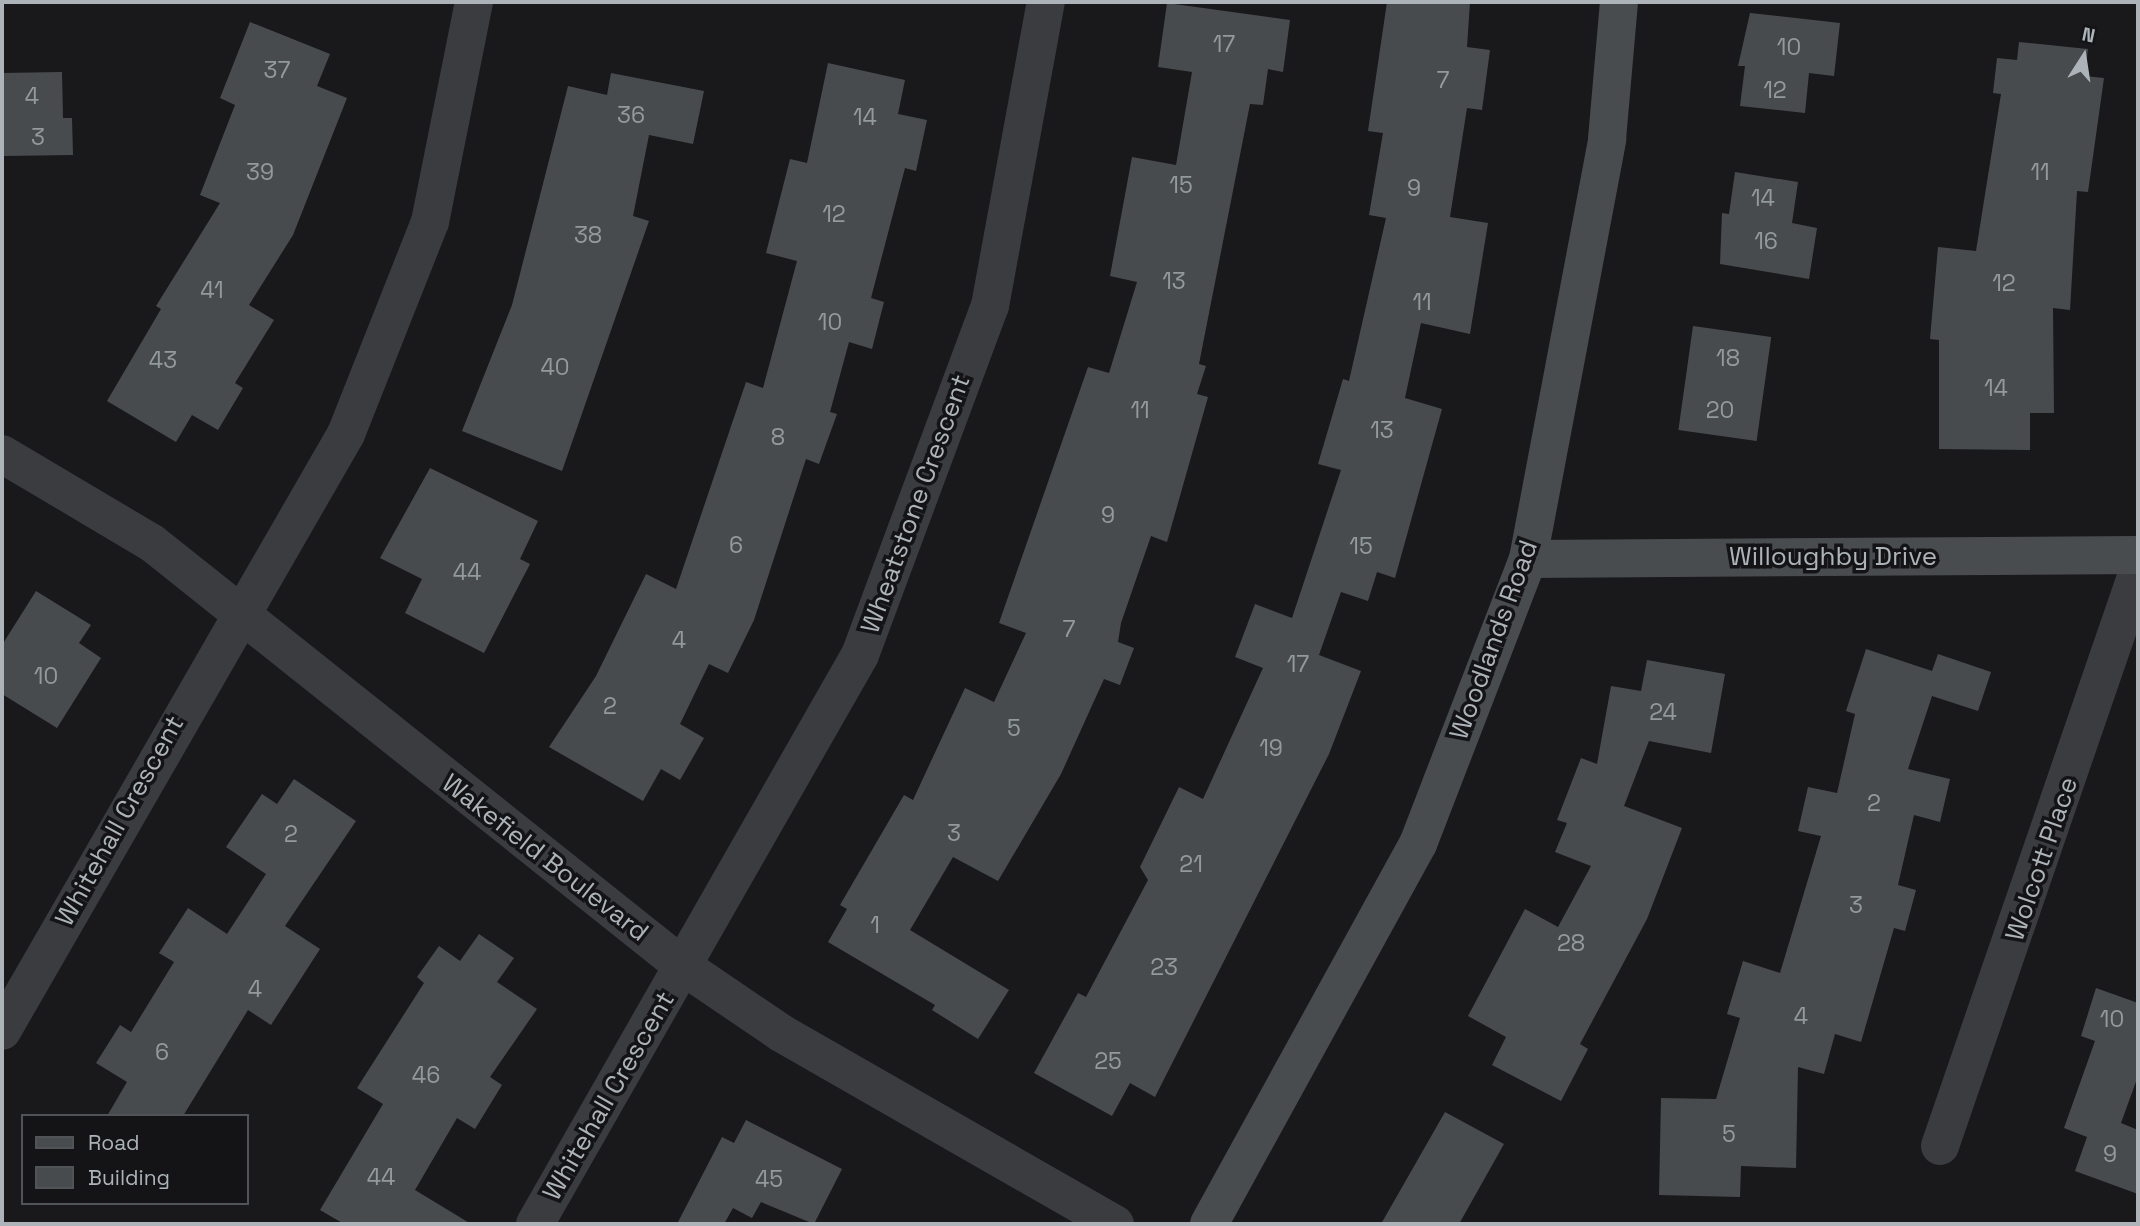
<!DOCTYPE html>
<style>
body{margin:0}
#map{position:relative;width:2140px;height:1226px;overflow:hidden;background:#19191b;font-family:"Space Grotesk",sans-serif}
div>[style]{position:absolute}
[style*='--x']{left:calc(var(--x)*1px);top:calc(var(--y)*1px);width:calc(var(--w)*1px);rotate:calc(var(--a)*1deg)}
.building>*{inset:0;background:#484b4d;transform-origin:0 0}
.street>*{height:38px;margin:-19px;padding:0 19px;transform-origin:19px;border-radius:19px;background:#3a3c40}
.secondary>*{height:38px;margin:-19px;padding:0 19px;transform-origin:19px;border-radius:19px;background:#484c4f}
span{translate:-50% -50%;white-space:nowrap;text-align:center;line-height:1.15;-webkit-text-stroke:7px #141416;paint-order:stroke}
.number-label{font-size:23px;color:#939a9e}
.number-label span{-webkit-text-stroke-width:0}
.street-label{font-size:26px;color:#acb4b9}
.frame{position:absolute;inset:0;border:4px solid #acb4b9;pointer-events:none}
.legend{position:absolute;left:21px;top:1114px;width:228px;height:91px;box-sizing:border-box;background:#141416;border:2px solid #515457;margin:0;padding:9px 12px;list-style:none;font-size:21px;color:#acb4b9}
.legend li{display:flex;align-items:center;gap:14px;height:35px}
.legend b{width:35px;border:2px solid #515457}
.north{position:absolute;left:2049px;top:21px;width:70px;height:70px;-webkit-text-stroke:5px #141416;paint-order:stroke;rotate:12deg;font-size:19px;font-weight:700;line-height:28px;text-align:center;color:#acb4b9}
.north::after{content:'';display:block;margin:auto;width:24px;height:32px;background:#acb4b9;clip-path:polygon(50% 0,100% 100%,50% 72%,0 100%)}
</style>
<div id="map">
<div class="building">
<div style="clip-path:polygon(1387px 2px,1470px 2px,1467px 47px,1490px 50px,1482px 110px,1467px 108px,1450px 217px,1488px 223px,1470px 334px,1421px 323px,1405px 398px,1442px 409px,1395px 578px,1377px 572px,1368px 601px,1341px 592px,1319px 655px,1361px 671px,1329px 754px,1155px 1097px,1130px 1083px,1112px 1116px,1034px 1073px,1078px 993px,1086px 997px,1148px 880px,1140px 867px,1179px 787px,1203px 799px,1263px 668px,1235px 657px,1255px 604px,1292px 618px,1341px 470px,1318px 464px,1343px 379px,1349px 381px,1386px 218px,1369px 215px,1383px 133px,1368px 131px)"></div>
<div style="clip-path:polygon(1167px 3px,1290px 20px,1283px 72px,1268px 69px,1263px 105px,1250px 104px,1199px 364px,1206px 366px,1197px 394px,1208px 397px,1167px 542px,1151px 536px,1121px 623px,1118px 642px,1134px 648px,1120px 685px,1104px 679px,1061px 774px,998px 881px,953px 857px,910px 930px,1009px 990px,978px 1039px,932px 1010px,935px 1005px,828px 942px,847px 909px,840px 905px,904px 795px,913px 800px,965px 688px,994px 702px,1026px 633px,999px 623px,1088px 367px,1109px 373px,1137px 282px,1110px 276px,1132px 157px,1176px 165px,1192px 72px,1158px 67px)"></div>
<div style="clip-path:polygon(1750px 13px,1840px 23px,1834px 76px,1809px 73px,1805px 113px,1740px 106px,1745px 66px,1738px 66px)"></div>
<div style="clip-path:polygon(250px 22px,330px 54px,317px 86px,347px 98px,293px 235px,249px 305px,274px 320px,235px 383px,243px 388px,218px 430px,192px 415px,176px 442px,107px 401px,161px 309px,156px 306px,220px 203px,200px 195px,235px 105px,220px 98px)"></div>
<div style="clip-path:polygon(2019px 42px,2088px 49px,2085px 76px,2104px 78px,2088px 192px,2077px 191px,2070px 310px,2053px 308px,2054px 413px,2030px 413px,2030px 450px,1939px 449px,1939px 340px,1930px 339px,1938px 247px,1976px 251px,2001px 94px,1993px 93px,1997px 58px,2017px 60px)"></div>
<div style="clip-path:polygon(828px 63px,905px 80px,898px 114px,927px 120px,916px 171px,905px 168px,871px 298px,884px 302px,872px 349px,849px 342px,830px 412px,837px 414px,819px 464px,806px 459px,754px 620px,728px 673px,709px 664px,680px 724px,704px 738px,680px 780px,661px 769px,643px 801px,549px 747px,596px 676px,646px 574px,676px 589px,746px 382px,763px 388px,797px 261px,766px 253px,790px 159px,807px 163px)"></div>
<div style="clip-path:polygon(62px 72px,63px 118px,72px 118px,73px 155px,4px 156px,2px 73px)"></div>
<div style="clip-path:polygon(611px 73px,704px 91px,693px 144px,649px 135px,633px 216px,649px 221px,562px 471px,462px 431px,512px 305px,568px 86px,607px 95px)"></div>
<div style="clip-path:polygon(1735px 172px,1798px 182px,1792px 223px,1817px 228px,1809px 279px,1720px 264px,1722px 213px,1729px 214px)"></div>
<div style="left:1693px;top:326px;width:79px;height:105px;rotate:8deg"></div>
<div style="clip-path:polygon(430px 468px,538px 521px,520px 559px,530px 564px,484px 653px,405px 613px,422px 579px,380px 558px)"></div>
<div style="clip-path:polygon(36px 591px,91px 625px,79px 643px,101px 658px,57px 728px,2px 694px,2px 645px)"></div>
<div style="clip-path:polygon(1866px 649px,1932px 671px,1938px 654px,1991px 672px,1978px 711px,1932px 696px,1908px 769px,1950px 779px,1940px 822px,1914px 815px,1898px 885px,1916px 890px,1905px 931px,1894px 928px,1861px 1042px,1835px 1034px,1824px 1074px,1798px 1067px,1796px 1168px,1741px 1166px,1740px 1197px,1659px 1195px,1661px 1098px,1716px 1099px,1740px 1018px,1727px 1014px,1743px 961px,1780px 973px,1821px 836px,1798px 831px,1808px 787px,1837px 793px,1855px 714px,1846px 711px)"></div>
<div style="clip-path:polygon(1647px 660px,1725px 674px,1711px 753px,1649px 741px,1624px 806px,1682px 828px,1647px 919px,1580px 1044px,1588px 1049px,1561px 1101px,1492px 1065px,1506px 1037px,1468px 1016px,1525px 909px,1558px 927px,1591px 866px,1555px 852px,1567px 823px,1557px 820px,1581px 758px,1597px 764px,1611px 686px,1641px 691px)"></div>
<div style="clip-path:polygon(294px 779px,356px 821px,285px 926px,320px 949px,271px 1025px,248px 1010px,183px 1116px,107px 1116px,127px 1082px,96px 1063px,120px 1025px,131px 1032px,174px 962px,159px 953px,188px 908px,227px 934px,266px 874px,226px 847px,262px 794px,277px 804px)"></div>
<div style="clip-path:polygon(479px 934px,514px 958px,497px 982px,537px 1009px,490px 1077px,502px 1085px,475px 1129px,457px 1118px,415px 1190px,471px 1224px,344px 1224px,320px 1210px,383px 1104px,357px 1088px,424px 983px,417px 977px,439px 946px,460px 961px)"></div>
<div style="clip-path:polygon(2096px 988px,2138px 1003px,2138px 1076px,2121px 1123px,2138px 1130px,2138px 1194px,2075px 1171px,2087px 1137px,2064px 1128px,2095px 1041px,2081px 1036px)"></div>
<div style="clip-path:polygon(1445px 1112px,1504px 1144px,1459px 1224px,1381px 1224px)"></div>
<div style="clip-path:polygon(746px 1120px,842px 1169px,814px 1224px,761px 1202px,752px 1218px,733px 1208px,724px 1224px,677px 1224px,722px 1137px,734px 1143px)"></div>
</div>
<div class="street">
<div style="--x:2;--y:454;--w:174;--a:30.7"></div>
<div style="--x:152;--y:543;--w:680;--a:38.55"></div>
<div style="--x:684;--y:967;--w:117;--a:34.2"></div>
<div style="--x:781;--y:1033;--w:385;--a:29.8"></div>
<div style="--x:2;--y:1031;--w:689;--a:-60.05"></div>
<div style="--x:346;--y:434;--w:228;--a:-68.4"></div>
<div style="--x:430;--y:222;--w:224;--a:-78.7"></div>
<div style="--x:1940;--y:1146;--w:608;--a:-71"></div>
<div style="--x:535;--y:1224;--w:655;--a:-60.27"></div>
<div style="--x:860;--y:655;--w:372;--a:-69.6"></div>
<div style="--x:990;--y:306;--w:309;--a:-79.6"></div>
</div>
<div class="secondary">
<div style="--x:1528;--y:559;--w:610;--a:-0.38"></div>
<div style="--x:1209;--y:1224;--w:434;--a:-61.2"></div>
<div style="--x:1418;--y:844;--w:305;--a:-68.9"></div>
<div style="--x:1528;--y:559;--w:427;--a:-79.3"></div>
<div style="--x:1607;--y:139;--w:138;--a:-85"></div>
</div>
<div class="number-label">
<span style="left:1224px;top:44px">17</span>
<span style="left:1789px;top:47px">10</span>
<span style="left:277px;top:70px">37</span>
<span style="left:1443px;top:80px">7</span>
<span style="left:1775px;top:90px">12</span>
<span style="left:32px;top:96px">4</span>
<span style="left:631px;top:115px">36</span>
<span style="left:865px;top:117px">14</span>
<span style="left:38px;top:137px">3</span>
<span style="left:260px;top:172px">39</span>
<span style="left:2040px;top:172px">11</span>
<span style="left:1181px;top:185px">15</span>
<span style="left:1414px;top:188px">9</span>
<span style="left:1763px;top:198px">14</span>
<span style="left:834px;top:214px">12</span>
<span style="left:588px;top:235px">38</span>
<span style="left:1766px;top:241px">16</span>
<span style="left:1174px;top:281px">13</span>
<span style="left:2004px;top:283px">12</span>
<span style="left:212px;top:290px">41</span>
<span style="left:1422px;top:302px">11</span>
<span style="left:830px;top:322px">10</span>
<span style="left:1728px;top:358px">18</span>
<span style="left:163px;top:360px">43</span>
<span style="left:555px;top:367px">40</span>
<span style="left:1996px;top:388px">14</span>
<span style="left:1140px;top:410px">11</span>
<span style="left:1720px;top:410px">20</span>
<span style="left:1382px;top:430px">13</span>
<span style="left:778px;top:437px">8</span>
<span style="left:1108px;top:515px">9</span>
<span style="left:736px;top:545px">6</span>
<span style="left:1361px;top:546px">15</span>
<span style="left:467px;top:572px">44</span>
<span style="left:1069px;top:629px">7</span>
<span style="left:679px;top:640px">4</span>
<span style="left:1298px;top:664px">17</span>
<span style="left:46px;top:676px">10</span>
<span style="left:610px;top:706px">2</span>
<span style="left:1663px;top:712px">24</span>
<span style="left:1014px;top:728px">5</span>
<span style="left:1271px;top:748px">19</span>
<span style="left:1874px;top:803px">2</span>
<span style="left:954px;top:833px">3</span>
<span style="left:291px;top:834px">2</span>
<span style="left:1191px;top:864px">21</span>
<span style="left:1856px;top:905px">3</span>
<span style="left:875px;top:925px">1</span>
<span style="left:1571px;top:943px">28</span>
<span style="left:1164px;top:967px">23</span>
<span style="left:255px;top:989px">4</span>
<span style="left:1801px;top:1016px">4</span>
<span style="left:2112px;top:1019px">10</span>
<span style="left:162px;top:1052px">6</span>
<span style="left:1108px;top:1061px">25</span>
<span style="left:426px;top:1075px">46</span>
<span style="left:1729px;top:1134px">5</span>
<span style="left:2110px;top:1154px">9</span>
<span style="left:381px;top:1177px">44</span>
<span style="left:769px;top:1179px">45</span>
</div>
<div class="street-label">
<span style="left:916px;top:504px;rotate:-70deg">Wheatstone Crescent</span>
<span style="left:1833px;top:557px">Willoughby Drive</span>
<span style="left:1494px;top:640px;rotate:-70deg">Woodlands Road</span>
<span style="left:120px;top:821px;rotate:-61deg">Whitehall Crescent</span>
<span style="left:545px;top:858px;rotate:38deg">Wakefield Boulevard</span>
<span style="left:2042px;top:859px;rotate:-71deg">Wolcott Place</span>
<span style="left:609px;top:1096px;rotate:-60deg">Whitehall Crescent</span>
</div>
<div class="frame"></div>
<ul class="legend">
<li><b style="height:9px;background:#484c4f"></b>Road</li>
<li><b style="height:19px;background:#484b4d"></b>Building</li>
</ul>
<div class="north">N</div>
</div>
